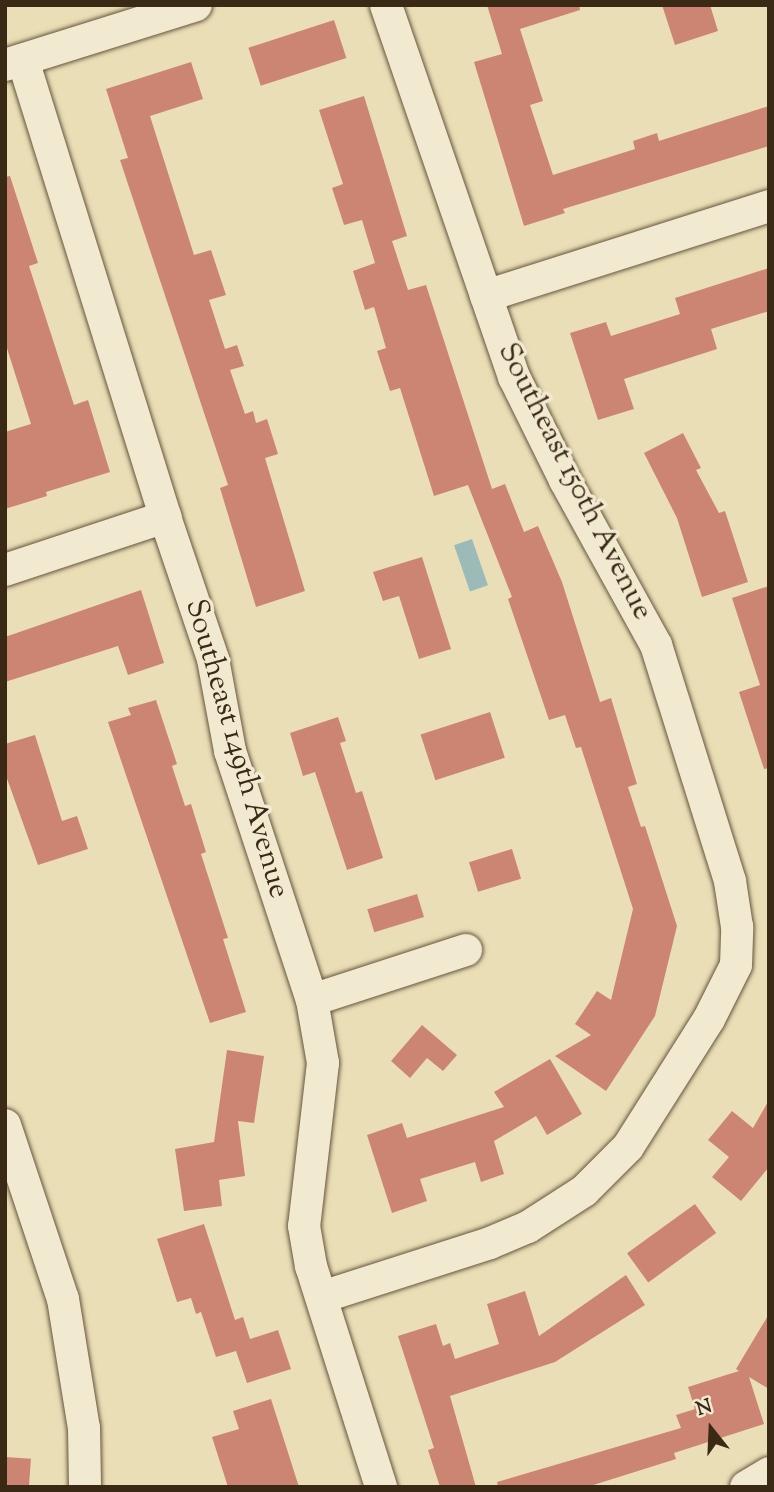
<!DOCTYPE html>
<style>
body{margin:0}
#map{position:relative;width:774px;height:1492px;overflow:hidden;background:#eadeb6;font-family:"Sorts Mill Goudy",serif}
div>[style]{position:absolute}
[style*='--x']{left:calc(var(--x)*1px);top:calc(var(--y)*1px);width:calc(var(--w)*1px);rotate:calc(var(--a)*1deg)}
.water>*{inset:0;background:#9bbab8;transform-origin:0 0}
.building>*{inset:0;background:#cd8573;transform-origin:0 0}
.roads{filter:drop-shadow(0 0 2px #66563d) drop-shadow(0 0 2px #66563d)}
.street>*{height:32px;margin:-16px;padding:0 16px;transform-origin:16px;border-radius:16px;background:#f1ead0}
span{translate:-50% -50%;white-space:nowrap;text-align:center;line-height:1.15;-webkit-text-stroke:7px #f1ead0;paint-order:stroke}
.street-label{font-size:30px;color:#3a2915}
.frame{position:absolute;inset:0;border:7px solid #3a2915;pointer-events:none}
.north{position:absolute;left:676px;top:1394px;width:70px;height:70px;-webkit-text-stroke:5px #f1ead0;paint-order:stroke;rotate:342deg;font-size:19px;font-weight:700;line-height:28px;text-align:center;color:#3a2915}
.north::after{content:'';display:block;margin:auto;width:24px;height:32px;background:#3a2915;clip-path:polygon(50% 0,100% 100%,50% 72%,0 100%)}
</style>
<div id="map">
<div class="water">
<div style="left:472px;top:539px;width:49px;height:19px;rotate:71deg"></div>
</div>
<div class="building">
<div style="clip-path:polygon(487px 5px,579px 5px,580px 10px,520px 29px,543px 101px,530px 105px,553px 175px,635px 149px,633px 141px,657px 133px,659px 141px,769px 106px,769px 146px,563px 209px,565px 213px,524px 226px,474px 62px,502px 54px)"></div>
<div style="clip-path:polygon(662px 5px,710px 5px,718px 31px,675px 45px)"></div>
<div style="left:334px;top:20px;width:40px;height:90px;rotate:72deg"></div>
<div style="clip-path:polygon(191px 62px,203px 99px,150px 116px,194px 255px,211px 250px,226px 295px,209px 300px,225px 349px,237px 345px,244px 366px,230px 370px,245px 414px,253px 411px,256px 423px,267px 419px,278px 454px,265px 458px,305px 591px,256px 607px,220px 488px,228px 485px,120px 160px,128px 158px,106px 89px)"></div>
<div style="clip-path:polygon(364px 96px,407px 236px,392px 241px,408px 290px,426px 285px,492px 489px,505px 484px,524px 532px,538px 526px,562px 582px,600px 702px,611px 698px,637px 784px,628px 787px,641px 827px,645px 826px,677px 926px,655px 1016px,606px 1091px,555px 1056px,591px 1035px,575px 1024px,597px 991px,611px 1000px,633px 909px,581px 747px,576px 748px,565px 715px,549px 720px,508px 599px,512px 597px,468px 485px,434px 496px,400px 388px,390px 391px,377px 351px,386px 348px,374px 307px,365px 310px,353px 271px,375px 263px,362px 220px,344px 225px,332px 188px,343px 184px,319px 110px)"></div>
<div style="clip-path:polygon(10px 176px,38px 263px,29px 266px,74px 405px,88px 400px,110px 472px,46px 492px,47px 496px,5px 509px,5px 432px,31px 424px,5px 342px,5px 177px)"></div>
<div style="clip-path:polygon(769px 268px,769px 311px,711px 329px,717px 349px,624px 379px,634px 409px,598px 420px,570px 333px,606px 322px,611px 336px,680px 314px,675px 298px)"></div>
<div style="clip-path:polygon(683px 433px,701px 468px,696px 470px,719px 513px,725px 511px,748px 582px,702px 597px,677px 518px,644px 453px)"></div>
<div style="clip-path:polygon(422px 557px,451px 649px,419px 659px,399px 596px,383px 601px,373px 572px)"></div>
<div style="clip-path:polygon(769px 586px,769px 768px,764px 769px,739px 692px,760px 685px,732px 598px)"></div>
<div style="clip-path:polygon(141px 590px,164px 663px,128px 675px,118px 646px,5px 682px,5px 637px)"></div>
<div style="clip-path:polygon(156px 700px,177px 764px,172px 766px,185px 806px,191px 804px,206px 852px,201px 854px,228px 938px,223px 939px,246px 1012px,210px 1023px,108px 722px,131px 715px,128px 708px)"></div>
<div style="left:490px;top:712px;width:48px;height:73px;rotate:72deg"></div>
<div style="clip-path:polygon(338px 717px,346px 741px,340px 743px,356px 793px,362px 791px,383px 858px,347px 870px,315px 772px,303px 776px,290px 733px)"></div>
<div style="clip-path:polygon(35px 735px,62px 821px,77px 816px,88px 849px,38px 865px,5px 773px,5px 744px)"></div>
<div style="left:512px;top:849px;width:31px;height:45px;rotate:73deg"></div>
<div style="left:417px;top:894px;width:24px;height:52px;rotate:73deg"></div>
<div style="clip-path:polygon(422px 1025px,457px 1055px,443px 1071px,427px 1058px,410px 1078px,391px 1061px)"></div>
<div style="clip-path:polygon(227px 1050px,264px 1056px,254px 1123px,238px 1121px,245px 1176px,219px 1180px,222px 1206px,184px 1211px,175px 1149px,214px 1142px)"></div>
<div style="clip-path:polygon(550px 1059px,582px 1114px,547px 1135px,536px 1116px,494px 1141px,504px 1174px,481px 1182px,475px 1162px,420px 1179px,427px 1201px,392px 1213px,367px 1135px,402px 1123px,407px 1138px,504px 1107px,494px 1092px)"></div>
<div style="clip-path:polygon(769px 1100px,769px 1167px,741px 1201px,712px 1177px,729px 1157px,708px 1140px,732px 1111px,753px 1128px)"></div>
<div style="left:695px;top:1204px;width:36px;height:84px;rotate:54deg"></div>
<div style="clip-path:polygon(204px 1224px,235px 1320px,243px 1317px,250px 1339px,278px 1330px,291px 1369px,247px 1383px,236px 1351px,216px 1357px,201px 1312px,196px 1314px,191px 1298px,177px 1302px,157px 1239px)"></div>
<div style="clip-path:polygon(626px 1275px,645px 1305px,555px 1362px,450px 1396px,476px 1487px,440px 1487px,428px 1450px,434px 1448px,398px 1336px,436px 1324px,443px 1346px,450px 1343px,455px 1359px,499px 1344px,487px 1304px,525px 1291px,539px 1336px)"></div>
<div style="clip-path:polygon(769px 1314px,769px 1389px,749px 1377px,764px 1424px,674px 1453px,676px 1459px,587px 1487px,498px 1487px,497px 1482px,681px 1428px,676px 1415px,695px 1409px,688px 1387px,739px 1371px,736px 1369px)"></div>
<div style="clip-path:polygon(271px 1399px,299px 1487px,228px 1487px,212px 1437px,239px 1429px,233px 1411px)"></div>
<div style="left:5px;top:1457px;width:26px;height:30px;rotate:4deg"></div>
</div>
<div class="roads">
<div class="street">
<div style="--x:23;--y:60;--w:479;--a:72.7"></div>
<div style="--x:165;--y:517;--w:150;--a:71.3"></div>
<div style="--x:213;--y:659;--w:94;--a:79.5"></div>
<div style="--x:230;--y:751;--w:262;--a:71.8"></div>
<div style="--x:312;--y:1000;--w:64;--a:80.1"></div>
<div style="--x:323;--y:1063;--w:164;--a:96.6"></div>
<div style="--x:304;--y:1226;--w:41;--a:80.1"></div>
<div style="--x:311;--y:1266;--w:232;--a:72.4"></div>
<div style="--x:5;--y:65;--w:200;--a:-17.4"></div>
<div style="--x:486;--y:296;--w:297;--a:-17.6"></div>
<div style="--x:5;--y:570;--w:169;--a:-18.3"></div>
<div style="--x:312;--y:1000;--w:162;--a:-18"></div>
<div style="--x:5;--y:1125;--w:183;--a:71.6"></div>
<div style="--x:63;--y:1299;--w:131;--a:80.8"></div>
<div style="--x:84;--y:1428;--w:59;--a:89"></div>
<div style="--x:322;--y:1297;--w:176;--a:-17.8"></div>
<div style="--x:490;--y:1243;--w:41;--a:-22.8"></div>
<div style="--x:528;--y:1227;--w:67;--a:-32.7"></div>
<div style="--x:584;--y:1191;--w:62;--a:-45"></div>
<div style="--x:628;--y:1147;--w:151;--a:-57.7"></div>
<div style="--x:709;--y:1019;--w:60;--a:-63.4"></div>
<div style="--x:736;--y:965;--w:38;--a:-88"></div>
<div style="--x:737;--y:927;--w:47;--a:-98.7"></div>
<div style="--x:730;--y:881;--w:247;--a:-107.4"></div>
<div style="--x:656;--y:645;--w:188;--a:-118.9"></div>
<div style="--x:565;--y:480;--w:115;--a:-116.3"></div>
<div style="--x:514;--y:377;--w:393;--a:-109"></div>
<div style="--x:746;--y:1487;--w:27;--a:-31"></div>
</div>
</div>
<div class="street-label">
<span style="left:574px;top:482px;rotate:63deg">Southeast 150th Avenue</span>
<span style="left:236px;top:749px;rotate:74deg">Southeast 149th Avenue</span>
</div>
<div class="frame"></div>
<div class="north">N</div>
</div>
